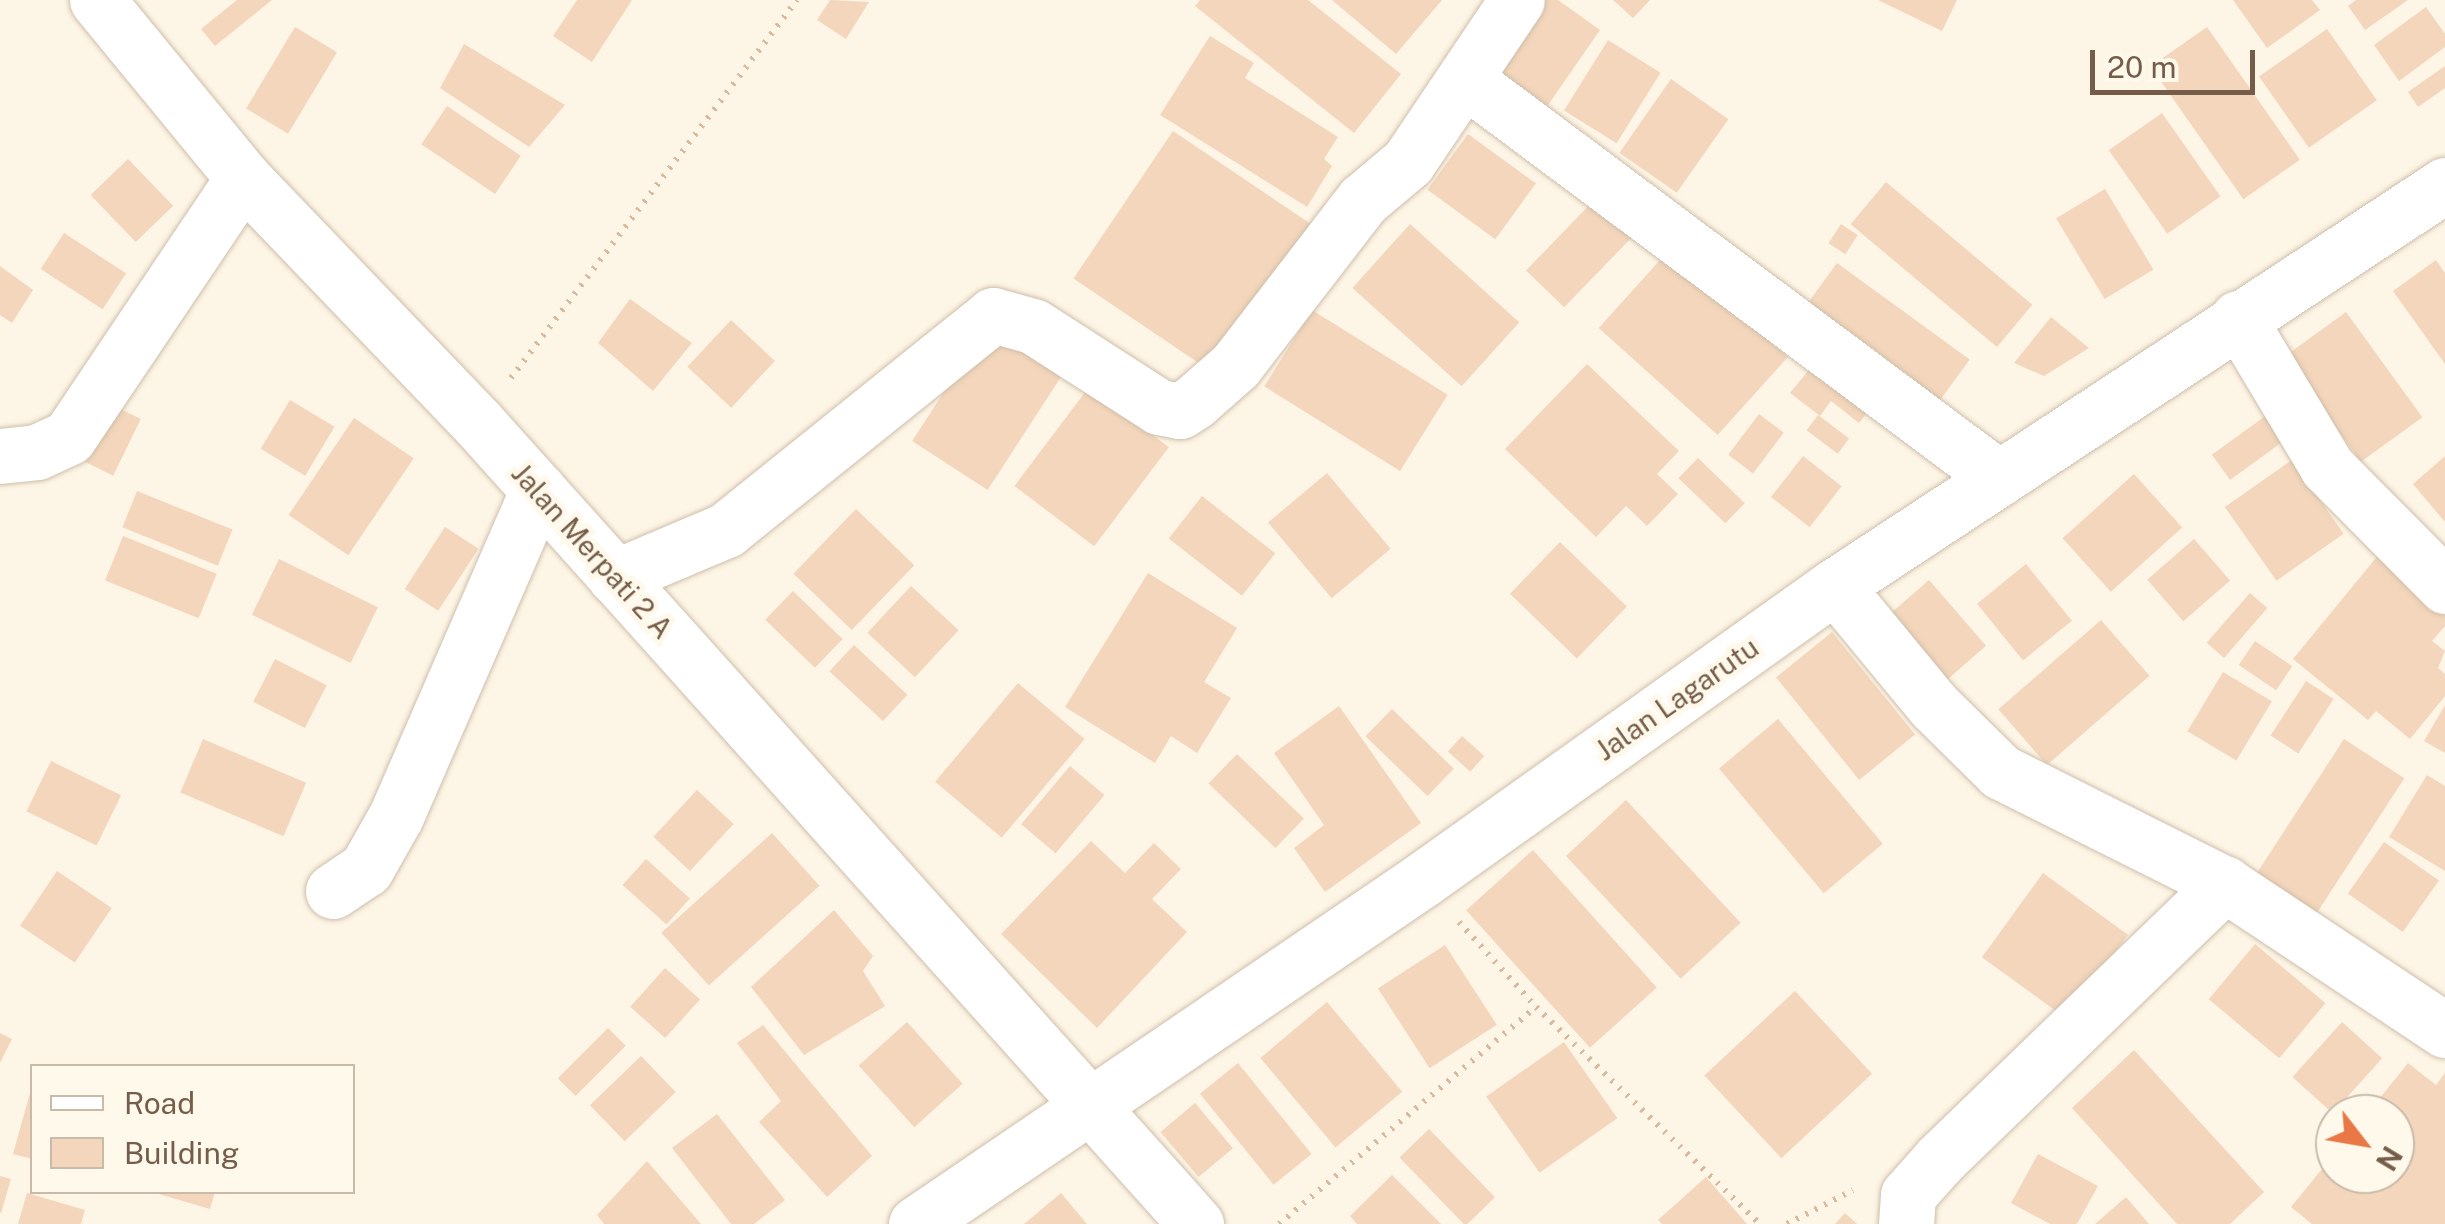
<!DOCTYPE html>
<style>
body{margin:0}
#map{position:relative;width:2445px;height:1224px;overflow:hidden;background:#fdf5e5;font-family:"Public Sans",sans-serif}
div>[style]{position:absolute}
[style*='--x']{left:calc(var(--x)*1px);top:calc(var(--y)*1px);width:calc(var(--w)*1px);rotate:calc(var(--a)*1deg)}
.building>*{inset:0;background:#f3d6bb;transform-origin:0 0}
.path>*{height:6px;margin-top:-3px;transform-origin:0;background:repeating-linear-gradient(90deg,#d8ba9e 0 2.5px,transparent 0 10.5px)}
.roads{filter:drop-shadow(0 0 2px #cfbeab) drop-shadow(0 0 2px #cfbeab)}
.minor>*{height:55px;margin:-27.5px;padding:0 27.5px;transform-origin:27.5px;border-radius:27.5px;background:#fff}
span{translate:-50% -50%;white-space:nowrap;text-align:center;line-height:1.15;-webkit-text-stroke:10px #fff9eb;paint-order:stroke}
.street-label{font-size:28px;color:#765d49}
.legend{position:absolute;left:30px;top:1064px;width:325px;height:130px;box-sizing:border-box;background:#fff9eb;border:2px solid #c8bbaa;margin:0;padding:12px 18px;list-style:none;font-size:30px;color:#765d49}
.legend li{display:flex;align-items:center;gap:20px;height:50px}
.legend b{width:50px;border:2px solid #c8bbaa}
.north{position:absolute;left:2315px;top:1094px;width:100px;height:100px;box-sizing:border-box;background:#fff9eb;border:2px solid #c8bbaa;border-radius:50%;rotate:121deg;font-size:28px;font-weight:700;line-height:40px;text-align:center;color:#765d49}
.north::after{content:'';display:block;margin:auto;width:35px;height:45px;background:#ea7847;clip-path:polygon(50% 0,100% 100%,50% 72%,0 100%)}
.scale{position:absolute;left:2090px;top:50px;width:165px;height:45px;box-sizing:border-box;border:5px solid #765d49;border-top:0;padding-left:12px;font-size:30px;line-height:35px;white-space:nowrap;color:#765d49;-webkit-text-stroke:8px #fff9eb;paint-order:stroke}
</style>
<div id="map">
<div class="building">
<div style="clip-path:polygon(237px 0,272px 0,215px 46px,201px 29px)"></div>
<div style="clip-path:polygon(577px 0,632px 0,592px 62px,553px 36px)"></div>
<div style="clip-path:polygon(830px 0,869px 2px,846px 39px,817px 20px)"></div>
<div style="clip-path:polygon(1200px 0,1308px 0,1401px 74px,1354px 133px,1195px 6px)"></div>
<div style="clip-path:polygon(1332px 0,1442px 0,1396px 54px)"></div>
<div style="clip-path:polygon(1544px 0,1558px 0,1600px 30px,1546px 108px,1494px 72px)"></div>
<div style="clip-path:polygon(1613px 0,1650px 0,1633px 18px)"></div>
<div style="clip-path:polygon(1878px 0,1957px 0,1942px 31px)"></div>
<div style="clip-path:polygon(2233px 0,2312px 0,2320px 10px,2267px 48px)"></div>
<div style="clip-path:polygon(2356px 0,2408px 0,2365px 30px,2348px 6px)"></div>
<div style="clip-path:polygon(2426px 7px,2445px 34px,2445px 47px,2399px 81px,2374px 45px)"></div>
<div style="left:295px;top:27px;width:49px;height:95px;rotate:31deg"></div>
<div style="left:2207px;top:27px;width:162px;height:69px;rotate:55deg"></div>
<div style="left:2327px;top:29px;width:87px;height:83px;rotate:55deg"></div>
<div style="clip-path:polygon(1210px 36px,1254px 63px,1245px 78px,1338px 137px,1324px 159px,1332px 166px,1307px 207px,1160px 115px)"></div>
<div style="left:1608px;top:40px;width:62px;height:83px;rotate:32deg"></div>
<div style="clip-path:polygon(464px 44px,565px 105px,529px 147px,440px 88px)"></div>
<div style="clip-path:polygon(2445px 66px,2445px 88px,2418px 107px,2408px 92px)"></div>
<div style="left:1671px;top:79px;width:70px;height:90px;rotate:35deg"></div>
<div style="left:447px;top:106px;width:89px;height:46px;rotate:34deg"></div>
<div style="left:2162px;top:113px;width:102px;height:65px;rotate:55deg"></div>
<div style="left:1173px;top:131px;width:168px;height:178px;rotate:34deg"></div>
<div style="left:1468px;top:134px;width:84px;height:69px;rotate:36deg"></div>
<div style="left:128px;top:159px;width:65px;height:52px;rotate:46deg"></div>
<div style="left:1886px;top:182px;width:191px;height:55px;rotate:40deg"></div>
<div style="left:2105px;top:189px;width:94px;height:57px;rotate:59deg"></div>
<div style="left:1599px;top:195px;width:53px;height:105px;rotate:44deg"></div>
<div style="left:1410px;top:224px;width:147px;height:86px;rotate:42deg"></div>
<div style="left:1841px;top:224px;width:20px;height:23px;rotate:33deg"></div>
<div style="left:64px;top:233px;width:74px;height:43px;rotate:33deg"></div>
<div style="left:1669px;top:250px;width:160px;height:105px;rotate:42deg"></div>
<div style="clip-path:polygon(2436px 260px,2445px 273px,2445px 364px,2393px 291px)"></div>
<div style="left:1837px;top:263px;width:164px;height:57px;rotate:36deg"></div>
<div style="clip-path:polygon(0 266px,33px 290px,12px 323px,0 315px)"></div>
<div style="clip-path:polygon(630px 299px,692px 343px,653px 391px,598px 343px)"></div>
<div style="left:1312px;top:310px;width:160px;height:90px;rotate:32deg"></div>
<div style="left:2346px;top:312px;width:130px;height:76px;rotate:54deg"></div>
<div style="clip-path:polygon(2051px 317px,2089px 348px,2044px 376px,2014px 363px)"></div>
<div style="left:731px;top:320px;width:60px;height:64px;rotate:43deg"></div>
<div style="left:990px;top:321px;width:90px;height:143px;rotate:33deg"></div>
<div style="clip-path:polygon(1817px 360px,1874px 404px,1859px 423px,1831px 401px,1820px 416px,1790px 393px)"></div>
<div style="clip-path:polygon(1587px 364px,1679px 451px,1657px 474px,1678px 494px,1647px 526px,1626px 506px,1596px 537px,1505px 449px)"></div>
<div style="left:1089px;top:387px;width:100px;height:124px;rotate:37deg"></div>
<div style="left:290px;top:400px;width:52px;height:57px;rotate:31deg"></div>
<div style="left:112px;top:405px;width:32px;height:63px;rotate:26deg"></div>
<div style="left:2275px;top:409px;width:31px;height:78px;rotate:54deg"></div>
<div style="left:1759px;top:414px;width:31px;height:51px;rotate:37deg"></div>
<div style="left:1818px;top:415px;width:39px;height:19px;rotate:37deg"></div>
<div style="left:354px;top:418px;width:72px;height:117px;rotate:34deg"></div>
<div style="left:1803px;top:456px;width:49px;height:52px;rotate:38deg"></div>
<div style="clip-path:polygon(2445px 456px,2445px 522px,2413px 484px)"></div>
<div style="left:1698px;top:458px;width:65px;height:28px;rotate:44deg"></div>
<div style="left:2292px;top:460px;width:90px;height:82px;rotate:55deg"></div>
<div style="left:1327px;top:473px;width:99px;height:77px;rotate:50deg"></div>
<div style="left:2134px;top:474px;width:72px;height:96px;rotate:48deg"></div>
<div style="left:137px;top:491px;width:103px;height:39px;rotate:22deg"></div>
<div style="left:1202px;top:496px;width:93px;height:54px;rotate:38deg"></div>
<div style="left:856px;top:509px;width:81px;height:90px;rotate:44deg"></div>
<div style="left:445px;top:527px;width:40px;height:74px;rotate:33deg"></div>
<div style="left:123px;top:536px;width:101px;height:48px;rotate:22deg"></div>
<div style="left:2194px;top:539px;width:55px;height:62px;rotate:49deg"></div>
<div style="left:1560px;top:542px;width:93px;height:72px;rotate:44deg"></div>
<div style="clip-path:polygon(2380px 553px,2445px 608px,2445px 626px,2432px 641px,2445px 651px,2438px 668px,2445px 674px,2445px 696px,2410px 739px,2376px 711px,2368px 720px,2293px 659px)"></div>
<div style="left:279px;top:559px;width:110px;height:62px;rotate:26deg"></div>
<div style="left:2026px;top:564px;width:73px;height:63px;rotate:51deg"></div>
<div style="clip-path:polygon(1148px 573px,1237px 628px,1204px 682px,1231px 698px,1197px 753px,1171px 736px,1155px 763px,1065px 707px)"></div>
<div style="left:1929px;top:580px;width:87px;height:56px;rotate:49deg"></div>
<div style="left:911px;top:586px;width:65px;height:64px;rotate:43deg"></div>
<div style="left:793px;top:591px;width:69px;height:40px;rotate:44deg"></div>
<div style="left:2250px;top:593px;width:23px;height:66px;rotate:41deg"></div>
<div style="left:2101px;top:620px;width:74px;height:136px;rotate:49deg"></div>
<div style="left:1832px;top:632px;width:132px;height:72px;rotate:51deg"></div>
<div style="left:2255px;top:641px;width:45px;height:29px;rotate:34deg"></div>
<div style="left:854px;top:645px;width:73px;height:36px;rotate:43deg"></div>
<div style="left:275px;top:659px;width:58px;height:48px;rotate:27deg"></div>
<div style="left:2223px;top:672px;width:57px;height:69px;rotate:31deg"></div>
<div style="left:2306px;top:681px;width:33px;height:65px;rotate:33deg"></div>
<div style="left:1018px;top:683px;width:87px;height:129px;rotate:40deg"></div>
<div style="clip-path:polygon(2445px 705px,2445px 753px,2424px 741px)"></div>
<div style="clip-path:polygon(1339px 706px,1421px 823px,1325px 892px,1294px 848px,1324px 825px,1274px 753px)"></div>
<div style="left:1392px;top:709px;width:86px;height:38px;rotate:44deg"></div>
<div style="left:1778px;top:719px;width:163px;height:77px;rotate:50deg"></div>
<div style="left:1462px;top:736px;width:30px;height:21px;rotate:42deg"></div>
<div style="left:203px;top:739px;width:112px;height:58px;rotate:23deg"></div>
<div style="left:2344px;top:739px;width:72px;height:161px;rotate:33deg"></div>
<div style="left:1237px;top:754px;width:93px;height:41px;rotate:44deg"></div>
<div style="left:51px;top:761px;width:78px;height:56px;rotate:26deg"></div>
<div style="left:1070px;top:766px;width:45px;height:76px;rotate:40deg"></div>
<div style="clip-path:polygon(2427px 775px,2445px 786px,2445px 871px,2389px 837px)"></div>
<div style="left:697px;top:790px;width:50px;height:64px;rotate:43deg"></div>
<div style="left:1626px;top:800px;width:168px;height:82px;rotate:47deg"></div>
<div style="left:772px;top:833px;width:71px;height:149px;rotate:48deg"></div>
<div style="clip-path:polygon(1091px 841px,1125px 873px,1154px 843px,1181px 869px,1152px 899px,1187px 932px,1097px 1028px,1001px 934px)"></div>
<div style="left:2384px;top:842px;width:67px;height:63px;rotate:35deg"></div>
<div style="left:1533px;top:850px;width:185px;height:90px;rotate:48deg"></div>
<div style="left:646px;top:859px;width:59px;height:35px;rotate:42deg"></div>
<div style="left:57px;top:871px;width:66px;height:66px;rotate:34deg"></div>
<div style="left:2043px;top:873px;width:105px;height:104px;rotate:36deg"></div>
<div style="clip-path:polygon(834px 910px,873px 956px,863px 971px,885px 1006px,804px 1055px,751px 987px)"></div>
<div style="left:2255px;top:944px;width:92px;height:72px;rotate:40deg"></div>
<div style="left:1445px;top:945px;width:95px;height:80px;rotate:57deg"></div>
<div style="left:665px;top:968px;width:47px;height:52px;rotate:42deg"></div>
<div style="left:1795px;top:991px;width:113px;height:124px;rotate:47deg"></div>
<div style="left:1327px;top:1002px;width:117px;height:87px;rotate:50deg"></div>
<div style="left:907px;top:1022px;width:83px;height:65px;rotate:48deg"></div>
<div style="left:2342px;top:1022px;width:54px;height:74px;rotate:42deg"></div>
<div style="clip-path:polygon(763px 1025px,872px 1156px,827px 1197px,759px 1122px,781px 1101px,737px 1043px)"></div>
<div style="left:608px;top:1028px;width:25px;height:71px;rotate:45deg"></div>
<div style="clip-path:polygon(0 1033px,12px 1039px,0 1063px)"></div>
<div style="left:1564px;top:1042px;width:93px;height:95px;rotate:55deg"></div>
<div style="clip-path:polygon(2134px 1050px,2264px 1192px,2230px 1224px,2177px 1224px,2072px 1108px)"></div>
<div style="left:641px;top:1056px;width:50px;height:71px;rotate:46deg"></div>
<div style="left:1238px;top:1063px;width:117px;height:49px;rotate:51deg"></div>
<div style="clip-path:polygon(2408px 1063px,2436px 1085px,2445px 1073px,2445px 1224px,2312px 1224px,2291px 1207px,2335px 1153px,2335px 1174px,2395px 1174px,2395px 1114px,2367px 1114px)"></div>
<div style="clip-path:polygon(32px 1086px,32px 1159px,13px 1154px)"></div>
<div style="left:1195px;top:1103px;width:59px;height:45px;rotate:50deg"></div>
<div style="clip-path:polygon(717px 1114px,785px 1200px,754px 1224px,731px 1224px,672px 1148px)"></div>
<div style="left:1429px;top:1129px;width:95px;height:41px;rotate:46deg"></div>
<div style="clip-path:polygon(2038px 1154px,2098px 1186px,2077px 1224px,2050px 1224px,2011px 1203px)"></div>
<div style="clip-path:polygon(647px 1161px,701px 1224px,604px 1224px,597px 1215px)"></div>
<div style="clip-path:polygon(1392px 1175px,1441px 1224px,1357px 1224px,1350px 1216px)"></div>
<div style="clip-path:polygon(0 1176px,11px 1179px,1px 1213px,0 1212px)"></div>
<div style="clip-path:polygon(1706px 1177px,1747px 1224px,1662px 1224px,1658px 1220px)"></div>
<div style="clip-path:polygon(152px 1192px,215px 1192px,210px 1209px)"></div>
<div style="clip-path:polygon(27px 1193px,85px 1210px,81px 1224px,18px 1224px)"></div>
<div style="clip-path:polygon(1061px 1193px,1087px 1224px,1024px 1224px)"></div>
<div style="clip-path:polygon(2126px 1197px,2149px 1224px,2095px 1224px)"></div>
<div style="clip-path:polygon(1845px 1213px,1857px 1224px,1835px 1224px)"></div>
</div>
<div class="path">
<div style="--x:511;--y:378;--w:474;--a:-52.9"></div>
<div style="--x:1459;--y:922;--w:115;--a:47.8"></div>
<div style="--x:1536;--y:1007;--w:312;--a:44.1"></div>
<div style="--x:1279;--y:1224;--w:336;--a:-40.2"></div>
<div style="--x:1787;--y:1224;--w:74;--a:-27.3"></div>
</div>
<div class="roads">
<div class="minor">
<div style="--x:97;--y:0;--w:230;--a:50.6"></div>
<div style="--x:243;--y:178;--w:339;--a:46.2"></div>
<div style="--x:478;--y:423;--w:1076;--a:48.13"></div>
<div style="--x:1467;--y:81;--w:664;--a:36.73"></div>
<div style="--x:2238;--y:318;--w:174;--a:59.1"></div>
<div style="--x:2327;--y:467;--w:168;--a:45.2"></div>
<div style="--x:0;--y:456;--w:37;--a:-6"></div>
<div style="--x:37;--y:452;--w:35;--a:-25"></div>
<div style="--x:69;--y:437;--w:312;--a:-56.1"></div>
<div style="--x:615;--y:577;--w:121;--a:-22.9"></div>
<div style="--x:726;--y:530;--w:343;--a:-38.8"></div>
<div style="--x:993;--y:315;--w:41;--a:15.4"></div>
<div style="--x:1033;--y:326;--w:150;--a:32.7"></div>
<div style="--x:1159;--y:407;--w:21;--a:11"></div>
<div style="--x:1180;--y:411;--w:17;--a:-33"></div>
<div style="--x:1194;--y:402;--w:55;--a:-41.3"></div>
<div style="--x:1235;--y:366;--w:210;--a:-52.4"></div>
<div style="--x:1363;--y:200;--w:59;--a:-40.2"></div>
<div style="--x:1408;--y:162;--w:195;--a:-56.1"></div>
<div style="--x:1835;--y:586;--w:156;--a:50.5"></div>
<div style="--x:1934;--y:706;--w:94;--a:44.6"></div>
<div style="--x:2001;--y:772;--w:250;--a:26.6"></div>
<div style="--x:2225;--y:884;--w:264;--a:33.6"></div>
<div style="--x:333;--y:891;--w:40;--a:-34"></div>
<div style="--x:366;--y:869;--w:61;--a:-60.5"></div>
<div style="--x:396;--y:816;--w:356;--a:-66.5"></div>
<div style="--x:916;--y:1224;--w:612;--a:-34.21"></div>
<div style="--x:1422;--y:880;--w:507;--a:-35.45"></div>
<div style="--x:1835;--y:586;--w:730;--a:-33.32"></div>
<div style="--x:1906;--y:1224;--w:29;--a:-86"></div>
<div style="--x:1908;--y:1195;--w:50;--a:-48.3"></div>
<div style="--x:1941;--y:1158;--w:395;--a:-44"></div>
</div>
</div>
<div class="street-label">
<span style="left:592px;top:551px;rotate:48deg">Jalan Merpati 2 A</span>
<span style="left:1677px;top:699px;rotate:-35deg">Jalan Lagarutu</span>
</div>
<ul class="legend">
<li><b style="height:12px;background:#fff"></b>Road</li>
<li><b style="height:28px;background:#f3d6bb"></b>Building</li>
</ul>
<div class="north">N</div>
<div class="scale">20 m</div>
</div>
